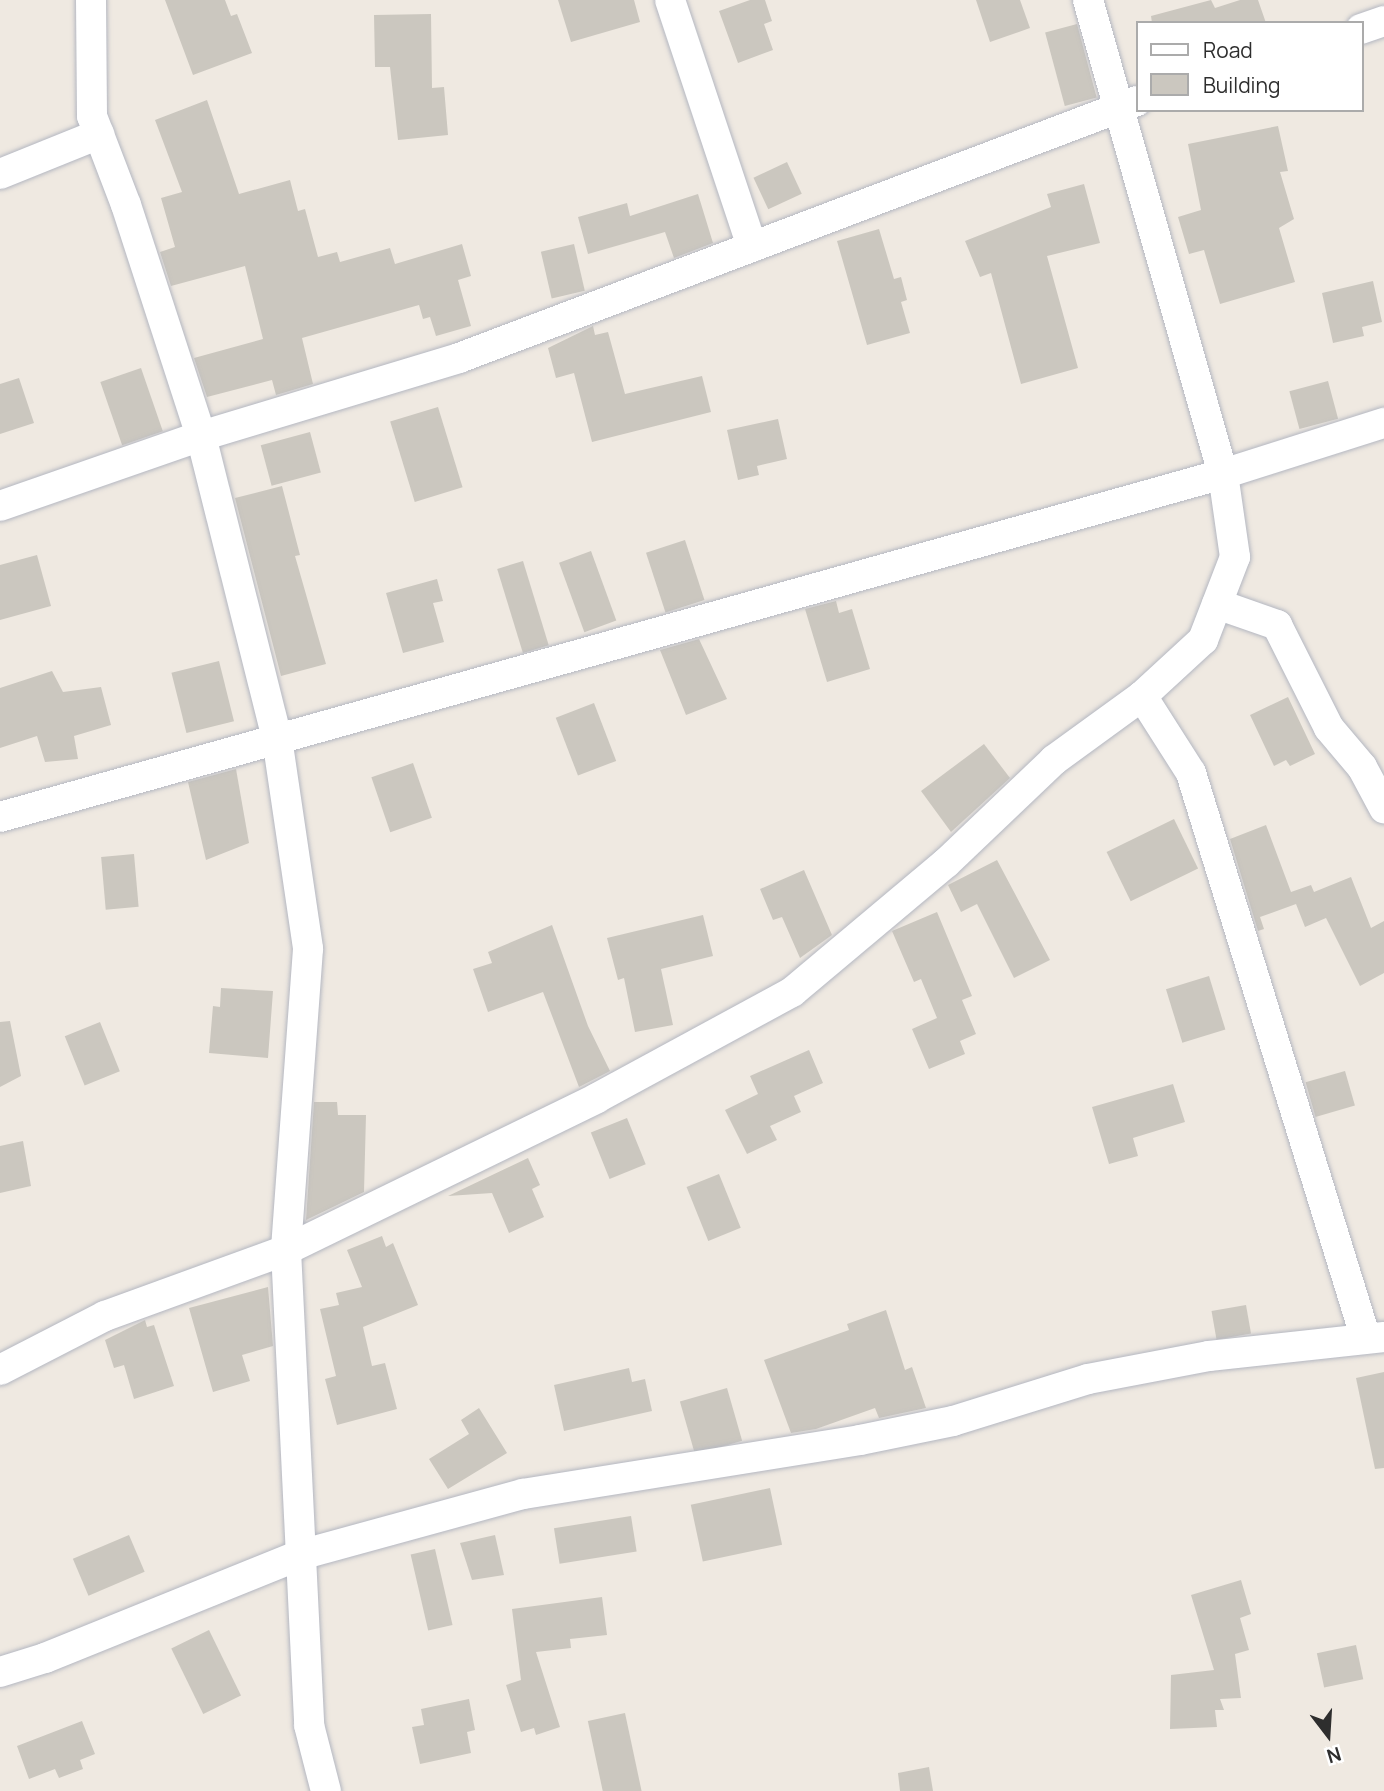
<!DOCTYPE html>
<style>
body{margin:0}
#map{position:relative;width:1384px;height:1791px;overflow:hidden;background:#efe9e1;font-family:Manrope,sans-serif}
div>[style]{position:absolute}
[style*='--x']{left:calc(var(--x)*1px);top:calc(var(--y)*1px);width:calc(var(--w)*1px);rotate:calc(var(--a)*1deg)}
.building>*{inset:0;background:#cbc7bf;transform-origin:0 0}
.roads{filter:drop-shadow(0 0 2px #b4b7c1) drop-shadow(0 0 2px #b4b7c1)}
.street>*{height:30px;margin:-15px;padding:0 15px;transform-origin:15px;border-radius:15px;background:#fff}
span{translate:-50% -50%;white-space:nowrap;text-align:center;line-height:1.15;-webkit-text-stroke:5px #fff;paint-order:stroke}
.legend{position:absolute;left:1136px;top:21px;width:228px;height:91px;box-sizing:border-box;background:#fff;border:2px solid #ababab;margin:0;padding:9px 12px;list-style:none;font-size:21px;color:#2e2e2e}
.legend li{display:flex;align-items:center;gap:14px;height:35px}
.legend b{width:35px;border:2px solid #ababab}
.north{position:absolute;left:1293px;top:1700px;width:70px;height:70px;-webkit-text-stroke:5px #fff;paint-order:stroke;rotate:163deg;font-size:19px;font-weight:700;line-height:28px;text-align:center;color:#2e2e2e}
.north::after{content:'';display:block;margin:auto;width:24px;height:32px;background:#2e2e2e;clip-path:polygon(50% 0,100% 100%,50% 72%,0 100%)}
</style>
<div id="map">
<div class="building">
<div style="clip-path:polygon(165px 0,225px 0,231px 16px,237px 14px,252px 53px,193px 75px)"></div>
<div style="clip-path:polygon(558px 0,634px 0,640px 22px,571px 42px)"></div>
<div style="clip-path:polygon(750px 0,765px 0,772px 21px,764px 24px,773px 50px,738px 63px,719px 11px)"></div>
<div style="clip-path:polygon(976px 0,1020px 0,1030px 28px,990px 42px)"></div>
<div style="clip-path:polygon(1211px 0,1215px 8px,1240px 0,1258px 0,1266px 23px,1152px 23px,1151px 16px)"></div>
<div style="clip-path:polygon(431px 14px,432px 88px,444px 87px,448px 135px,398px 140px,390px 67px,375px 67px,374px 15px)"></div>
<div style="left:1077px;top:24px;width:76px;height:33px;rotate:75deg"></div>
<div style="clip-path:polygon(207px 100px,239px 194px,290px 180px,298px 211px,305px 209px,318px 257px,337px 252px,340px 262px,390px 248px,395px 264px,462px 244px,471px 276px,458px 280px,471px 326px,436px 336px,430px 317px,423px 319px,419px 305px,302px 338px,313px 384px,276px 395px,272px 380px,207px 397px,194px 358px,263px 339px,245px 266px,171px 286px,160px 252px,175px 247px,161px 198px,182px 192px,155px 120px)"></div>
<div style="clip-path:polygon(1278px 126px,1288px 171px,1280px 172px,1294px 219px,1279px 228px,1295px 282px,1220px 304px,1204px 250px,1189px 254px,1178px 217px,1201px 210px,1188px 144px)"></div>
<div style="left:787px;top:162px;width:35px;height:37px;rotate:65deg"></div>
<div style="clip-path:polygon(1084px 184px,1100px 243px,1047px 256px,1078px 368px,1021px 384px,991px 273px,980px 277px,965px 241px,1051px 207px,1047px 194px)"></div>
<div style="clip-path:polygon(698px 194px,713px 243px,674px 258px,665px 232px,588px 254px,578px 217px,627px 203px,630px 216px)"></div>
<div style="clip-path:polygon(879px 229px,894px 279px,901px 277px,907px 300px,901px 302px,910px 333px,867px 345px,837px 241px)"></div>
<div style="left:574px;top:244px;width:48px;height:34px;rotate:77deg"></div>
<div style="clip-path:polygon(1373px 281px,1382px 322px,1362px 327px,1364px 336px,1333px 343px,1322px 293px)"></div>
<div style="clip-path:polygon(593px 326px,595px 335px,608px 332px,625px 394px,702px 376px,711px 412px,592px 442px,574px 373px,556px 378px,548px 348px)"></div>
<div style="left:141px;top:368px;width:67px;height:43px;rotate:71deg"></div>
<div style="clip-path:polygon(19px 378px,34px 423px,0 434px,0 384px)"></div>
<div style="left:1328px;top:381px;width:39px;height:40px;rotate:75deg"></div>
<div style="left:438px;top:407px;width:84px;height:50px;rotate:73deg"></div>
<div style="clip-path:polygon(778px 419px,787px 459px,757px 466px,759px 475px,738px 480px,727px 430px)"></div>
<div style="left:310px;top:432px;width:42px;height:51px;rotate:75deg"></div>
<div style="clip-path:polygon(282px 486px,300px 555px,295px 556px,326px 664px,281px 676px,235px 498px)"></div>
<div style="left:685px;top:540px;width:63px;height:41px;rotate:72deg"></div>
<div style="left:591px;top:551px;width:74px;height:34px;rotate:70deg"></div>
<div style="clip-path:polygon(37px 555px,51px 606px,0 620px,0 565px)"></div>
<div style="left:523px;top:561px;width:88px;height:27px;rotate:73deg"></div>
<div style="clip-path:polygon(437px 579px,443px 601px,433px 603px,444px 642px,403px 653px,386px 593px)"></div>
<div style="clip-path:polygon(836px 601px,839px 613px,852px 609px,870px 669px,827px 682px,805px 609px)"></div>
<div style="clip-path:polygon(699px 639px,727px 699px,686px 715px,660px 650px)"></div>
<div style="left:219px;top:661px;width:62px;height:49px;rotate:76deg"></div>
<div style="clip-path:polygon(52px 671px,63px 692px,101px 687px,111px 725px,74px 736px,78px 759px,45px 762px,37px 736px,0 748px,0 688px)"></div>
<div style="clip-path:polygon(1288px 697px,1315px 754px,1290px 766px,1286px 760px,1274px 766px,1250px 715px)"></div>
<div style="left:594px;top:703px;width:62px;height:41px;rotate:69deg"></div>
<div style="clip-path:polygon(984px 744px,1010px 778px,951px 832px,921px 791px)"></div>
<div style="left:413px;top:763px;width:58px;height:44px;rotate:71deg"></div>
<div style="clip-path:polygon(236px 769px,249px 843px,206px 860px,188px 782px)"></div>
<div style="left:1174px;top:819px;width:55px;height:75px;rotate:64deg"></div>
<div style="clip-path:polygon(1266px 825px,1291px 892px,1311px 885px,1314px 892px,1351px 877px,1371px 928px,1384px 921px,1384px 973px,1360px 986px,1326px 918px,1305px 927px,1296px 904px,1260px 917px,1264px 929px,1258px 931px,1230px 839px)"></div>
<div style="left:134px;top:854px;width:53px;height:33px;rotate:85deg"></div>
<div style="clip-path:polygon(997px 860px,1050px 960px,1014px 978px,977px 904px,961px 912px,948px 885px)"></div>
<div style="clip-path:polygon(804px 870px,832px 935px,800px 958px,782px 917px,773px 920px,760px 889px)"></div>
<div style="clip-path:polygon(937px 912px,972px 996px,962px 1000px,976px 1034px,960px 1041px,965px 1054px,929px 1069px,912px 1029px,937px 1018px,921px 979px,914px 982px,892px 931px)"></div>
<div style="clip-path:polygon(703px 915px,713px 956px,661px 969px,673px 1025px,635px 1032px,624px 978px,618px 980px,607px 938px)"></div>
<div style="clip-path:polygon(552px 925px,588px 1026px,610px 1071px,579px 1087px,543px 992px,488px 1012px,473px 969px,492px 963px,488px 952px)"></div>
<div style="left:1209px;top:976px;width:56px;height:45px;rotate:73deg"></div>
<div style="clip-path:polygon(221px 988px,273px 991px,268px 1058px,209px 1053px,213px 1006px,220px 1007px)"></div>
<div style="clip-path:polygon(10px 1021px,21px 1076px,0 1087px,0 1022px)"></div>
<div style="left:100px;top:1022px;width:53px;height:38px;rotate:68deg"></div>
<div style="clip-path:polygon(809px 1050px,823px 1083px,794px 1096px,801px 1112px,770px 1126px,777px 1140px,747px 1154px,725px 1110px,758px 1094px,750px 1076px)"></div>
<div style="left:1345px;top:1071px;width:36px;height:41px;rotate:74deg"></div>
<div style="clip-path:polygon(1173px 1084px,1185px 1122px,1133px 1138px,1138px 1156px,1109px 1164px,1092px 1107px)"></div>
<div style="clip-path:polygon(314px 1102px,337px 1102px,338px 1115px,366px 1115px,364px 1192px,306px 1220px)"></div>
<div style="left:627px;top:1118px;width:50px;height:39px;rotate:68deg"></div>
<div style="clip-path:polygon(23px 1141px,31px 1186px,0 1193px,0 1146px)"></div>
<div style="clip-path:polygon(528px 1158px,540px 1185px,532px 1189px,544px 1217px,509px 1233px,492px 1193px,448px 1196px)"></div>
<div style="left:719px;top:1174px;width:58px;height:35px;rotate:68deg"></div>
<div style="clip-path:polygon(382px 1236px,386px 1247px,393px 1243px,418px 1305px,363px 1327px,372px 1366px,385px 1363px,397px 1409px,337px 1425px,325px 1379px,336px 1376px,320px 1309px,339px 1305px,336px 1293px,362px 1287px,347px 1250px)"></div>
<div style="clip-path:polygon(268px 1287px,273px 1346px,242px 1355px,250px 1381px,213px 1392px,189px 1308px)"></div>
<div style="left:1246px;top:1305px;width:29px;height:35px;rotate:80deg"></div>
<div style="clip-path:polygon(886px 1310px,905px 1370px,912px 1367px,926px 1408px,879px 1418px,875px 1408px,816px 1429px,791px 1433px,764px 1360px,849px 1330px,847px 1324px)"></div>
<div style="clip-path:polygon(145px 1320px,147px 1327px,154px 1325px,174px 1386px,134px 1399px,124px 1365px,114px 1368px,105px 1340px)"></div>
<div style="clip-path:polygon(629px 1368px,632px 1382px,645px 1379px,652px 1411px,564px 1431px,554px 1385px)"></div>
<div style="clip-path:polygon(1384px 1372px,1384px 1468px,1375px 1469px,1356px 1378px)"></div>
<div style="left:727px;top:1388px;width:55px;height:49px;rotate:74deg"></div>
<div style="clip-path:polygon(479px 1408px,507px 1453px,448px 1489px,429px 1459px,469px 1434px,461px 1420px)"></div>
<div style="left:770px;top:1488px;width:58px;height:81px;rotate:78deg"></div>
<div style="left:631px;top:1516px;width:36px;height:78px;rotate:81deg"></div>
<div style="left:129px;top:1535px;width:40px;height:61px;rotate:67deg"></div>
<div style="clip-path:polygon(495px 1535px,504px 1575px,472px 1580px,460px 1543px)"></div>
<div style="left:435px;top:1549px;width:78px;height:25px;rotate:77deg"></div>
<div style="clip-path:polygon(1241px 1580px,1251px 1614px,1240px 1618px,1249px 1650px,1235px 1654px,1241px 1698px,1220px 1699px,1224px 1710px,1215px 1710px,1217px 1727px,1170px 1729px,1171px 1675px,1214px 1670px,1191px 1595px)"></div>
<div style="clip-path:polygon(602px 1597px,607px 1635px,570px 1639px,571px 1648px,536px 1652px,560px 1727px,536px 1735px,534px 1728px,521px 1732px,506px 1685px,521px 1680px,512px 1609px)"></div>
<div style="left:209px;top:1630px;width:73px;height:42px;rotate:64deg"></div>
<div style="left:1356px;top:1645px;width:35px;height:40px;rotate:78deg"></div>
<div style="clip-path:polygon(469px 1699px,475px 1730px,467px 1732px,471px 1753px,420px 1764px,412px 1727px,424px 1725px,421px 1709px)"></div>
<div style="left:625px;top:1713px;width:80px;height:38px;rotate:78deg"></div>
<div style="clip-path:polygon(82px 1721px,95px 1754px,80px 1760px,83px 1769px,59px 1778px,55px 1769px,29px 1779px,17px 1746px)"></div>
<div style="clip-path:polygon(929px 1767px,933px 1791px,900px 1791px,898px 1773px)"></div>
</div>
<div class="roads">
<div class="street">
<div style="--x:91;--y:0;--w:116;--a:89.5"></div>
<div style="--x:92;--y:116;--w:95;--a:69.1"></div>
<div style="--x:126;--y:205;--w:243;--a:72"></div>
<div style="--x:201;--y:436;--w:311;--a:75.9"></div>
<div style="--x:277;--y:738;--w:213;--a:81.6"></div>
<div style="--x:308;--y:949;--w:302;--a:94.2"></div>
<div style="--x:286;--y:1250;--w:476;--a:87.2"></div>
<div style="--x:309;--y:1725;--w:68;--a:75.6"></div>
<div style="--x:670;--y:0;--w:260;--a:71.6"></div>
<div style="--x:1361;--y:29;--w:24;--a:-19"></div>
<div style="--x:0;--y:174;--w:107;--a:-22"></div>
<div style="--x:0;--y:506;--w:213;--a:-19.2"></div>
<div style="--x:201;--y:436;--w:270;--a:-16.8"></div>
<div style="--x:459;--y:358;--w:725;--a:-20.76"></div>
<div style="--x:1217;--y:604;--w:64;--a:19.3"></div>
<div style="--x:1277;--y:625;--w:115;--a:63.2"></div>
<div style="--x:1329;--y:728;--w:51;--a:49.8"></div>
<div style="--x:1362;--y:767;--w:47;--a:61.8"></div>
<div style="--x:1142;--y:696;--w:91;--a:57.5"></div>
<div style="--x:1191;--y:773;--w:592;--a:72.82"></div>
<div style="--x:0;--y:817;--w:1270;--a:-15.67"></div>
<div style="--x:1223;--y:474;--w:169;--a:-17.6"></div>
<div style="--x:0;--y:1370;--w:118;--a:-27.2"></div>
<div style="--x:105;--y:1316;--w:193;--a:-20"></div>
<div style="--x:286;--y:1250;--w:346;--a:-26"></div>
<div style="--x:597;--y:1098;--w:222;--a:-28.5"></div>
<div style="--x:792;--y:992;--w:201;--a:-40"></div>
<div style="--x:946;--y:863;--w:149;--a:-43.6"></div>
<div style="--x:1054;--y:760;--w:109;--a:-36"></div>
<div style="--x:1142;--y:696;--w:83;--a:-42.6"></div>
<div style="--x:1203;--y:640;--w:89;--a:-68.9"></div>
<div style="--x:1235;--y:557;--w:84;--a:-98.2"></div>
<div style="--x:1223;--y:474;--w:493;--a:-105.9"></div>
<div style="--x:0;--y:1672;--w:47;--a:-17.3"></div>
<div style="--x:45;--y:1658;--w:275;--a:-22"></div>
<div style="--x:300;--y:1555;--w:231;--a:-15.3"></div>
<div style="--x:523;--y:1494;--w:341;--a:-9.1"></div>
<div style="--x:860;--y:1440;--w:95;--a:-11.5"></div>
<div style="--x:953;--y:1421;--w:141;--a:-17.3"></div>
<div style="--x:1088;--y:1379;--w:123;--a:-10.8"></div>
<div style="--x:1209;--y:1356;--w:176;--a:-6.2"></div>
</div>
</div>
<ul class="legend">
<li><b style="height:9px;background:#fff"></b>Road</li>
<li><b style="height:19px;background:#cbc7bf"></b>Building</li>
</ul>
<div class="north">N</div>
</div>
